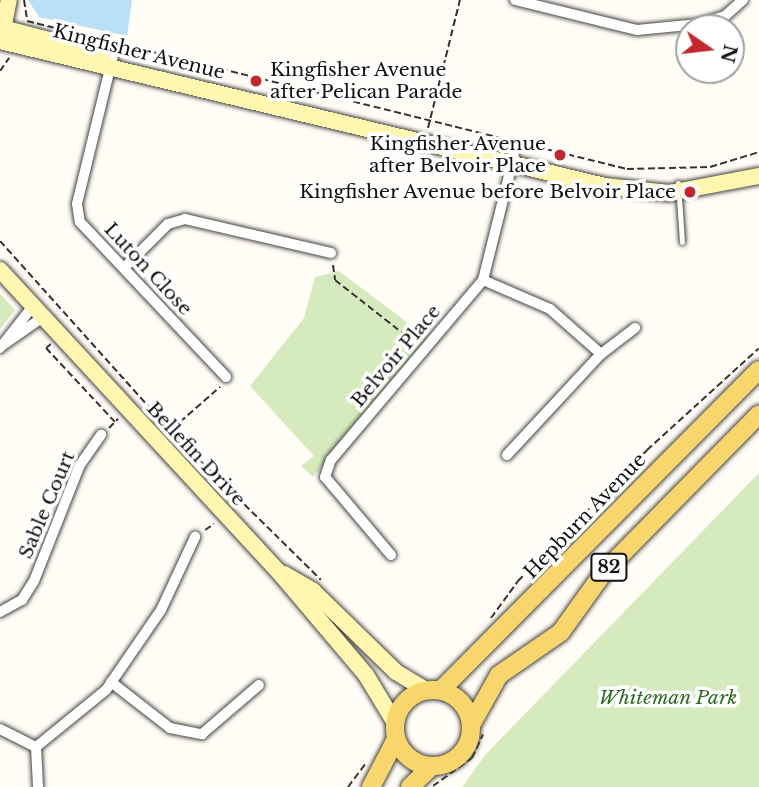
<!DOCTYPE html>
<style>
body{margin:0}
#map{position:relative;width:759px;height:787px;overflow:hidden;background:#fffdf5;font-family:"Libre Baskerville",serif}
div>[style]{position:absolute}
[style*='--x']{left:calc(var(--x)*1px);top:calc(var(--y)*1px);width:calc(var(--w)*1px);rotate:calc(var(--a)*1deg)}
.green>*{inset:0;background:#d5ebbd}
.water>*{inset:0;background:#b9e0f7}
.path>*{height:2px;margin-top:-1px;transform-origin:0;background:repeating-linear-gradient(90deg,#333 0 7px,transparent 0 10.5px)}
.roads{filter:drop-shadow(0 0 2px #444) drop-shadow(0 0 2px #444)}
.lane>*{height:5px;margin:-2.5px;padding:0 2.5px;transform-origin:2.5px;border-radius:2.5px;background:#fff}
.street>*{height:10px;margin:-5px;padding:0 5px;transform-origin:5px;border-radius:5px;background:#fff}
.secondary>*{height:16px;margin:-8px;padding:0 8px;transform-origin:8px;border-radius:8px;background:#fff6b0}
.primary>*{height:18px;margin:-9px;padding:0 9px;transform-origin:9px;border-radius:9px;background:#f9d66b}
.primary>.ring{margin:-9px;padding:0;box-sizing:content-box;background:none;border:18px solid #f9d66b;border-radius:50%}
.dots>*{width:19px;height:19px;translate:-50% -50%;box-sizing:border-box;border:4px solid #fff;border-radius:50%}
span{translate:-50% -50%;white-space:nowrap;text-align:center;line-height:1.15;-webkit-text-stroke:7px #fff;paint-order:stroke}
.shield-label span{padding:2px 5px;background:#fff;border:2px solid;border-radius:5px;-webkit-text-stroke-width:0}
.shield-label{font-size:18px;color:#111;font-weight:700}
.street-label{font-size:19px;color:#111}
.poi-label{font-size:19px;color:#111}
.left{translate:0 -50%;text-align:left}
.right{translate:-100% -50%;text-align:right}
.park-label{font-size:19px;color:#2f6b1f;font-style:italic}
.north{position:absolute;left:675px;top:14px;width:70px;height:70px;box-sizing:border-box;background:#fff;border:2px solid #a0a0a0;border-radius:50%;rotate:104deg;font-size:19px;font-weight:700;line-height:28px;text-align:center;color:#111}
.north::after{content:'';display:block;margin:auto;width:24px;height:32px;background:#c4262e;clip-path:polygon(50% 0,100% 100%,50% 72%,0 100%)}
</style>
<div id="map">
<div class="green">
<div style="clip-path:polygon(339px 271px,428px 338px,313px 477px,301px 466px,314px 456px,250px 386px,304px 318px,315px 277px)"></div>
<div style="clip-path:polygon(0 294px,15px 310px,0 329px)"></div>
<div style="clip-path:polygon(759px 473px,759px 787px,462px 787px,486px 754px)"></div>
</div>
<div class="water">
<div style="clip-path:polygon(28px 0,132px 0,127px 36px,39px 17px)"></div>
</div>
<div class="path">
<div style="--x:24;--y:0;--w:19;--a:81"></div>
<div style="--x:27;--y:21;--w:618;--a:13.86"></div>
<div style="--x:627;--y:169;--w:83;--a:-1.4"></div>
<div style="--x:710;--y:167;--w:51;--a:-17"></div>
<div style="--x:0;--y:71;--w:16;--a:-55"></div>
<div style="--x:428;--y:128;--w:132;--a:-76"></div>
<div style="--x:0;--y:241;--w:265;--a:48.1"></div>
<div style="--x:177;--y:438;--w:202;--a:44.6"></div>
<div style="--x:333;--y:265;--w:15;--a:82"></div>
<div style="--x:335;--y:280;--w:102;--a:38.2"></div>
<div style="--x:51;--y:344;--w:6;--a:141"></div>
<div style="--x:46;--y:348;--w:101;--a:47"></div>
<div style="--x:109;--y:428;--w:13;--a:-45"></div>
<div style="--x:172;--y:429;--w:64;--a:-41.2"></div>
<div style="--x:205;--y:530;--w:11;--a:-34"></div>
<div style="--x:491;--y:618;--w:46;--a:-53.9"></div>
<div style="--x:518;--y:581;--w:184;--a:-45.4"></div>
<div style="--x:647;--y:450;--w:151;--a:-42.3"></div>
<div style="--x:433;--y:786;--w:48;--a:-35.7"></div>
<div style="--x:472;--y:758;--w:26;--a:-65"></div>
<div style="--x:348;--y:787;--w:31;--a:-53"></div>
</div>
<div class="roads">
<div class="lane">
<div style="--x:678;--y:183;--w:59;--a:86.1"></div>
</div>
<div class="street">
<div style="--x:515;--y:0;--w:126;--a:13.8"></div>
<div style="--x:637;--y:30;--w:62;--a:-5.5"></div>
<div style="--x:699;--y:24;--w:27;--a:-17"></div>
<div style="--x:725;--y:16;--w:24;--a:-42"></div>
<div style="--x:113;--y:56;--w:152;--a:103.7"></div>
<div style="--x:77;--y:204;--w:18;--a:81"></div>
<div style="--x:80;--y:222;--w:213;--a:46.7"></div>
<div style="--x:124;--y:268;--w:62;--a:-45"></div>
<div style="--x:168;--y:224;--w:18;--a:-16"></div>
<div style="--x:185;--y:219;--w:150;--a:13.1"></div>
<div style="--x:483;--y:280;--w:73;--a:23.4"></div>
<div style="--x:550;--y:309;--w:68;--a:41.4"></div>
<div style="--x:3;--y:345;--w:49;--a:-35"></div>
<div style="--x:0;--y:348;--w:53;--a:-51.8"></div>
<div style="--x:507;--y:455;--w:138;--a:-47.1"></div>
<div style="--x:601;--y:354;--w:43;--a:-37.4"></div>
<div style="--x:391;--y:555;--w:102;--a:-130.2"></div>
<div style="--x:325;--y:477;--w:18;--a:-71"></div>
<div style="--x:331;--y:460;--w:236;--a:-49.8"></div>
<div style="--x:483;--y:280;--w:128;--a:-76"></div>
<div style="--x:0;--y:612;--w:25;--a:-29"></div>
<div style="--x:22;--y:600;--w:22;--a:-58"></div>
<div style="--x:34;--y:581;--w:125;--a:-68.4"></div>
<div style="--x:80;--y:465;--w:37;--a:-55"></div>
<div style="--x:111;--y:682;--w:75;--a:37.9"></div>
<div style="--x:170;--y:728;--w:33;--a:11"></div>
<div style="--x:202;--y:734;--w:75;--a:-40.7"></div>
<div style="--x:0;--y:729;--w:40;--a:26.6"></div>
<div style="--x:36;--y:747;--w:90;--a:-39.2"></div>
<div style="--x:106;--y:690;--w:97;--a:-55.5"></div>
<div style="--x:161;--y:610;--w:81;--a:-65"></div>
<div style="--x:36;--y:747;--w:40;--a:87.1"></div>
</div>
<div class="secondary">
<div style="--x:3;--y:28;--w:103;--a:14.6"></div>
<div style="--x:2;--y:35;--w:36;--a:-79"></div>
<div style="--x:0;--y:41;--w:622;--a:13.48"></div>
<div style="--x:605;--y:186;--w:64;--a:6.2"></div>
<div style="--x:669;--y:193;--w:92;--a:-10.7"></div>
<div style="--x:0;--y:270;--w:411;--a:47.3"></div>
<div style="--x:279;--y:572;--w:135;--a:49.8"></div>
<div style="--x:366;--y:675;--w:56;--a:58.9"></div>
<div style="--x:284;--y:574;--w:34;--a:30"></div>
<div style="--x:313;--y:591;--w:116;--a:44.3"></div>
<div style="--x:396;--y:672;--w:35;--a:31"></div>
</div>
<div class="primary">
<div style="--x:441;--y:690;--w:451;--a:-45.2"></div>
<div class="ring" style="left:395px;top:690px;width:58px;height:58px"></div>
<div style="--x:471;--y:725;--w:57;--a:-60.8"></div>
<div style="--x:499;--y:675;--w:75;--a:-34.7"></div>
<div style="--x:561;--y:632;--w:74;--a:-54.4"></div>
<div style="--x:604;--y:572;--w:221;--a:-45.5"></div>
<div style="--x:371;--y:787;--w:54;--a:-62.5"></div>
<div style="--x:410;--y:787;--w:30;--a:-44"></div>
</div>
</div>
<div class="dots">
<div style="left:256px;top:81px;background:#c4262e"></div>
<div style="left:560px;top:155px;background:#c4262e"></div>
<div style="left:690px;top:192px;background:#c4262e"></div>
</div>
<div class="shield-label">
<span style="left:609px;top:567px">82</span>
</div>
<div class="street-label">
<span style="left:139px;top:52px;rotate:14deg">Kingfisher Avenue</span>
<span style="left:148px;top:269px;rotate:47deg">Luton Close</span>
<span style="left:396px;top:356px;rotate:-50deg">Belvoir Place</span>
<span style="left:196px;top:454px;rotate:47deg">Bellefin Drive</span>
<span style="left:47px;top:505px;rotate:-67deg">Sable Court</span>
<span style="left:585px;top:516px;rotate:-46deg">Hepburn Avenue</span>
</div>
<div class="poi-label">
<span class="left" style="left:270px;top:81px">Kingfisher Avenue<br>after Pelican Parade</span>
<span class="right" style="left:546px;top:155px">Kingfisher Avenue<br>after Belvoir Place</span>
<span class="right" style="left:676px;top:192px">Kingfisher Avenue before Belvoir Place</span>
</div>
<div class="park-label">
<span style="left:668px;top:698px">Whiteman Park</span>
</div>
<div class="north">N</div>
</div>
